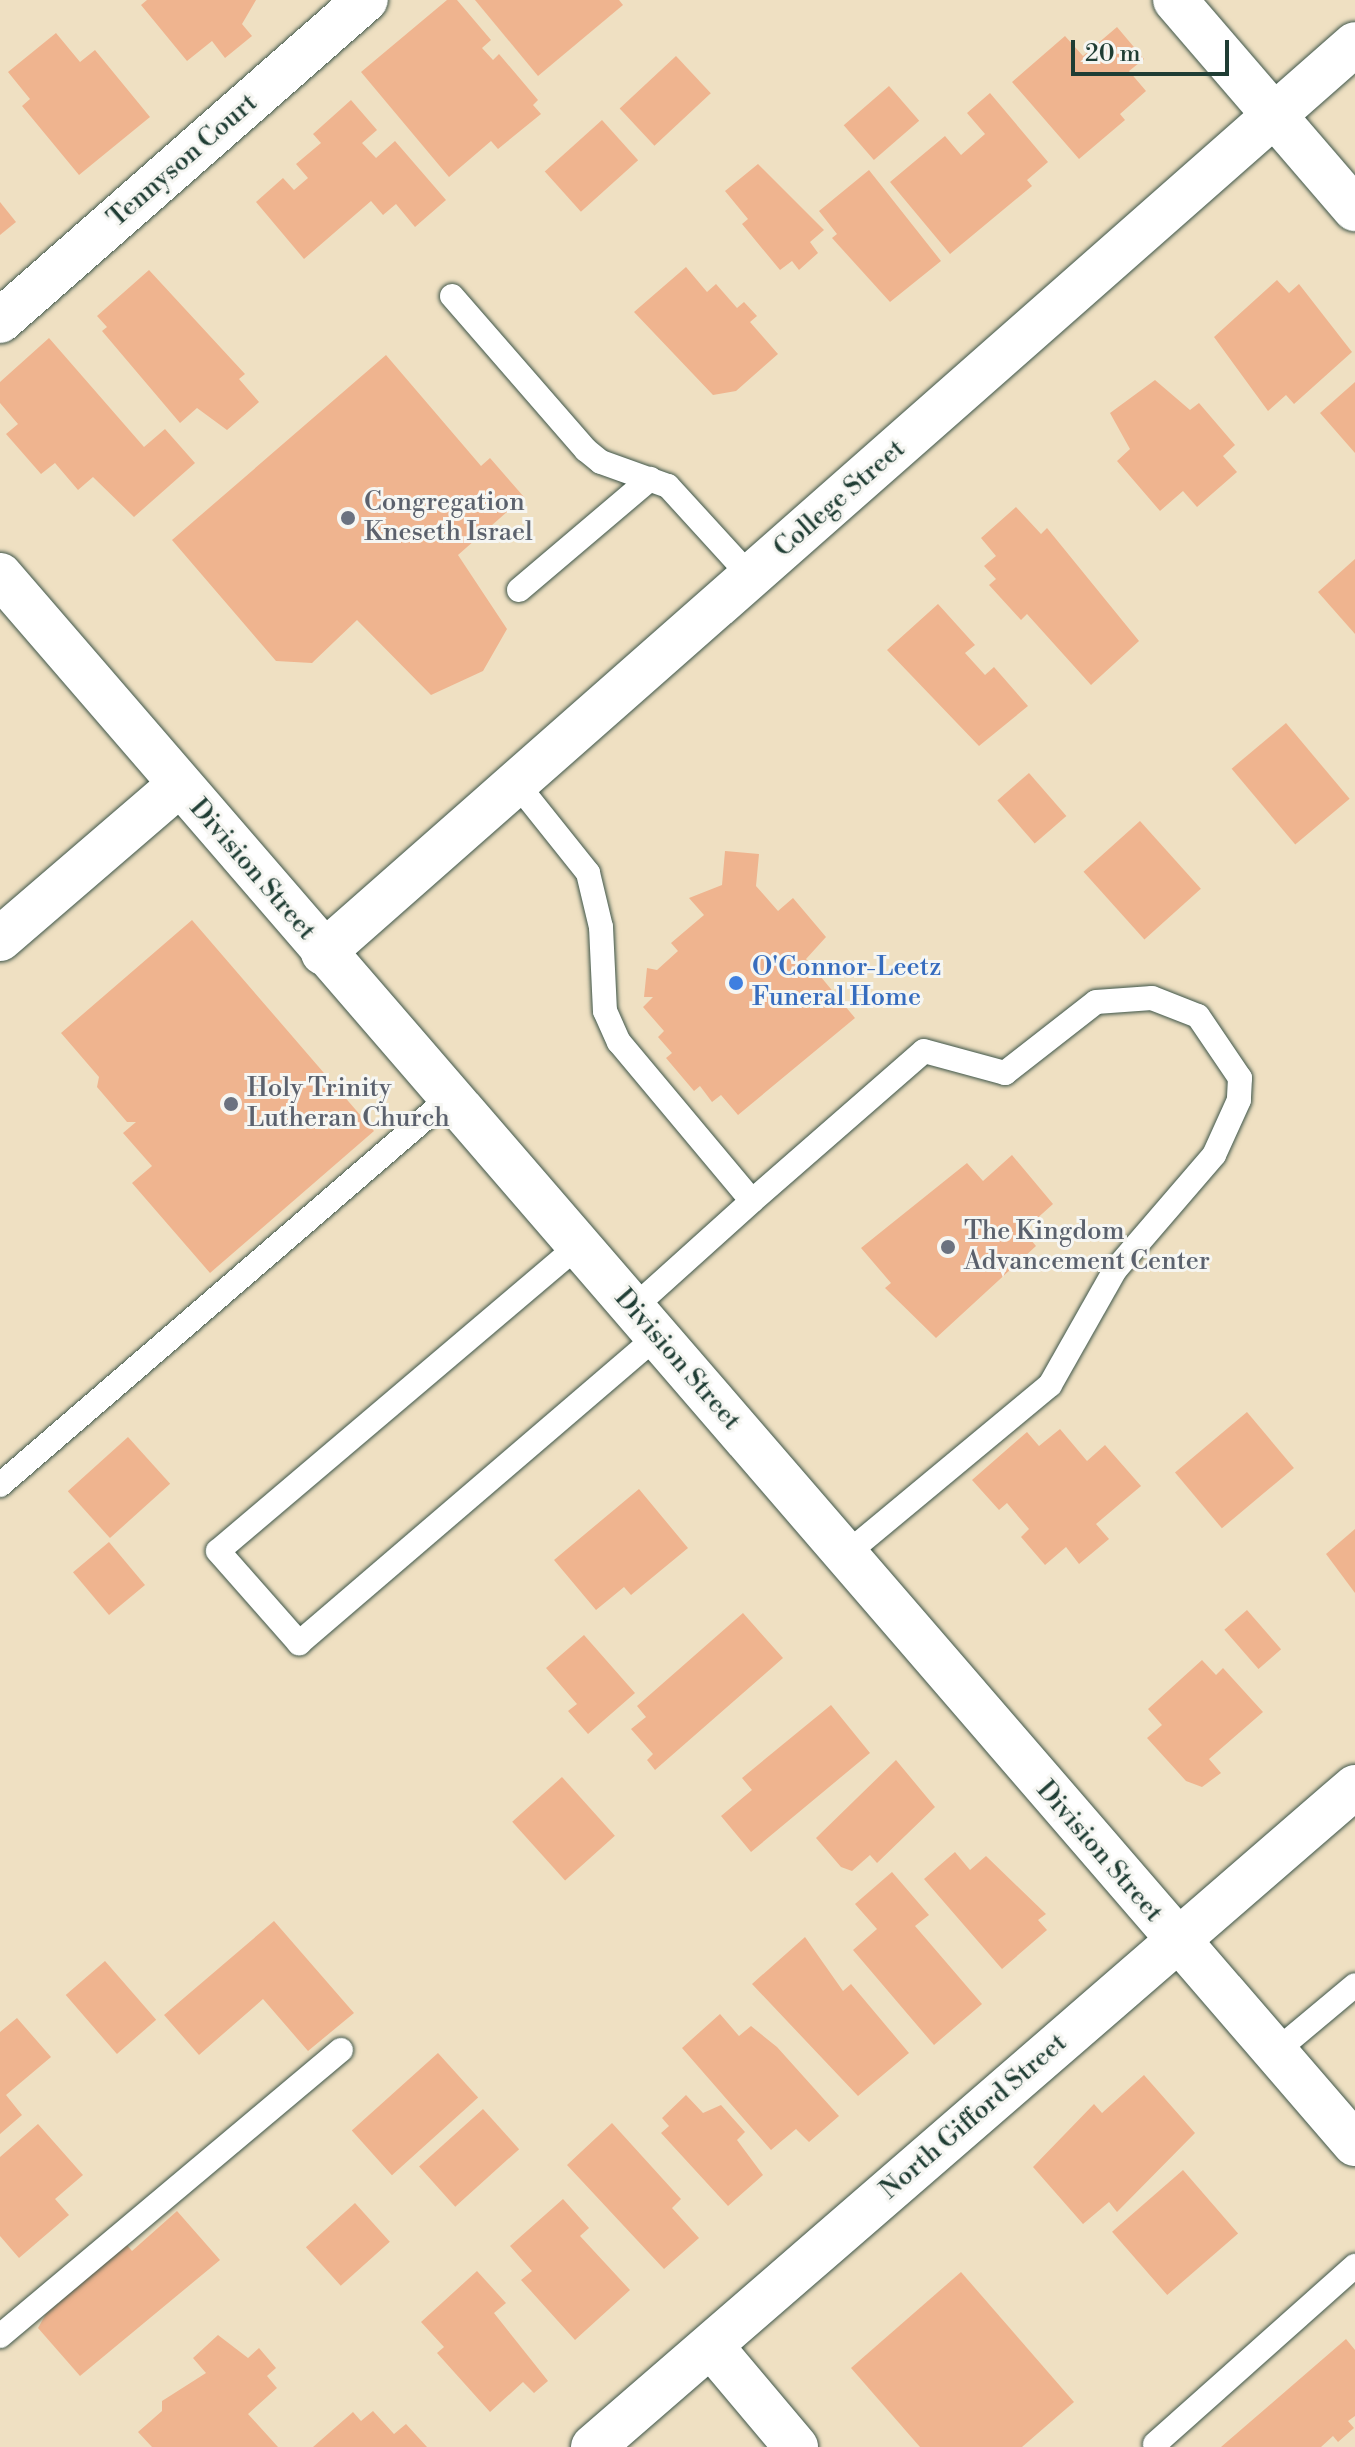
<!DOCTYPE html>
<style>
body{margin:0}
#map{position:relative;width:1355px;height:2447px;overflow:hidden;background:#efe0c2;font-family:"Libre Bodoni",serif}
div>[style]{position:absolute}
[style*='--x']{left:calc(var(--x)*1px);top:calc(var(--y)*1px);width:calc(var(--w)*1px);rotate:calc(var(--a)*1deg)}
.building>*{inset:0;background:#efb48f;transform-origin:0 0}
.roads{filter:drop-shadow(0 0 2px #3e5549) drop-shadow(0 0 2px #3e5549)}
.service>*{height:24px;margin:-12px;padding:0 12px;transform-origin:12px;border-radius:12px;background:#fff}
.minor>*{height:44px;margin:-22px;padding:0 22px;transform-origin:22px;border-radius:22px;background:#fff}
.dots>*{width:22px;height:22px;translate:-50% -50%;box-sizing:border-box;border:4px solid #f6f6f2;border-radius:50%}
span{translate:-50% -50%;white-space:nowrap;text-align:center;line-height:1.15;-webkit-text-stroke:6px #f6f6f2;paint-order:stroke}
.street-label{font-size:26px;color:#1f3d34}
.worship-label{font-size:26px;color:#5b616d}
.left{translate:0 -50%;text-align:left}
.shop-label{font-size:26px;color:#366cbe}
.scale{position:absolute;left:1071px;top:40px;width:158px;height:36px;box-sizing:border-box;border:4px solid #1f3d34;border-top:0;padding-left:10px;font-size:24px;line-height:28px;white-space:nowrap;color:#1f3d34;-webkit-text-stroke:6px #f6f6f2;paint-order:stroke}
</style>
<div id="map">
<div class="building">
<div style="clip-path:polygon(147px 0,256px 0,242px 24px,252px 36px,225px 58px,212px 41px,187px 61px,141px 5px)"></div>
<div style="clip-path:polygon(447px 0,457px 0,491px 40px,482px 48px,493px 60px,499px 54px,538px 100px,533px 105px,541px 114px,498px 149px,491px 141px,449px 177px,361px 72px)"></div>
<div style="clip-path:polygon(475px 0,619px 0,623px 5px,538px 76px)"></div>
<div style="clip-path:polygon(1117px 27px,1144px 59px,1129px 71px,1146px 91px,1120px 114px,1125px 120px,1079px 159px,1012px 82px,1065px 36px,1083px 56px)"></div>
<div style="clip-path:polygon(56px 33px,80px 62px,95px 50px,150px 117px,79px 175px,22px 106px,30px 99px,8px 72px)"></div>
<div style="left:676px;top:56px;width:51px;height:77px;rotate:47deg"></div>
<div style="left:889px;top:86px;width:46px;height:60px;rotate:49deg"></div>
<div style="clip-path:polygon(990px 93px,1048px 162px,1027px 180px,1032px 186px,950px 254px,890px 182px,945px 136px,961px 155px,985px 134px,967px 113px)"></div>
<div style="clip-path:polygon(351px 100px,377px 130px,362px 143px,376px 158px,395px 141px,446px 200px,415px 227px,396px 204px,383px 215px,371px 201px,304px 259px,256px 202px,283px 178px,294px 190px,308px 178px,296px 164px,321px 143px,313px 134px)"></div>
<div style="left:602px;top:120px;width:54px;height:77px;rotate:48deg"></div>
<div style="clip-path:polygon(758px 164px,824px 230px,810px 242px,818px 253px,799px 270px,792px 261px,780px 270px,742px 224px,748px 219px,725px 191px)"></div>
<div style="clip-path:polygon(869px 170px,941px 261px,890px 302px,832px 238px,837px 234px,819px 211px)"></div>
<div style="clip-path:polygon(0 202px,16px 222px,0 235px)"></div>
<div style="clip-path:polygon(686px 267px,707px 292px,716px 284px,737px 308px,744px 302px,757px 316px,750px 322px,778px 354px,736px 391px,713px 395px,634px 312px)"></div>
<div style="clip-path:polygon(149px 270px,245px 374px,239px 379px,259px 402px,227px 430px,197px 408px,180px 423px,102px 331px,107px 327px,97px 316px)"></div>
<div style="clip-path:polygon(1277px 280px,1289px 293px,1299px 284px,1352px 352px,1294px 404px,1286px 395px,1268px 411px,1214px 337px)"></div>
<div style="clip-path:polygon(49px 338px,144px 447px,165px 429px,195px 463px,134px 517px,93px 477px,78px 490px,55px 463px,41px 474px,6px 434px,18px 424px,0 403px,0 382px)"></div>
<div style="clip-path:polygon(386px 355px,481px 466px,490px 458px,524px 497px,458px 555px,507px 629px,483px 671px,431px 695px,357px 620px,312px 663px,276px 661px,172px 540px)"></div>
<div style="clip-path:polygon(1155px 380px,1190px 410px,1199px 403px,1235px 445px,1223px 456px,1237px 472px,1197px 507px,1183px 491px,1160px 511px,1117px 461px,1130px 449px,1110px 413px)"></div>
<div style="clip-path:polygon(1355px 382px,1355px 453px,1320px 413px)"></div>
<div style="clip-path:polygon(1016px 507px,1041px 534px,1047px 528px,1139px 641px,1091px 685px,1027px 614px,1021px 620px,989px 585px,996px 579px,984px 566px,996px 556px,981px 538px)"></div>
<div style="clip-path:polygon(1355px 559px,1355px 634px,1318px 592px)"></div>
<div style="clip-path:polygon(938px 604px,975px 645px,965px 653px,985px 675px,994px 667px,1028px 706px,979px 746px,887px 650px)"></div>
<div style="left:1286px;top:723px;width:99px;height:71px;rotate:50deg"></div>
<div style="left:1029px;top:773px;width:57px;height:42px;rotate:49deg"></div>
<div style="left:1140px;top:821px;width:91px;height:76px;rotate:48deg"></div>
<div style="clip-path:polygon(725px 851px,759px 854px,756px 886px,778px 911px,793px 898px,826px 937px,806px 959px,855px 1018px,738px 1115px,721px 1095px,712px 1102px,700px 1086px,694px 1091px,666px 1058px,672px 1053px,658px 1037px,664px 1031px,643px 1007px,653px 997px,644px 997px,647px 968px,657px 970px,678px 951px,671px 943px,704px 915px,689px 898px,722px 885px)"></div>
<div style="clip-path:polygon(192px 920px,374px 1131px,210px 1273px,132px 1183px,152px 1166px,123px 1133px,136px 1122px,127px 1122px,97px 1087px,99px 1077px,61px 1033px)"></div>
<div style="clip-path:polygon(1012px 1155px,1053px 1204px,1023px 1231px,1036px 1246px,936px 1338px,885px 1288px,891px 1283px,861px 1248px,967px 1163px,983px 1181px)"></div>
<div style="left:1247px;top:1412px;width:73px;height:94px;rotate:50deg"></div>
<div style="clip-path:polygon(1060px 1429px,1087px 1461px,1105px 1445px,1141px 1486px,1096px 1524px,1109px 1539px,1079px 1564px,1066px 1547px,1045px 1565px,1021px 1537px,1029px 1529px,1007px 1503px,999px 1510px,972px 1480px,1027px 1432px,1039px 1446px)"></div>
<div style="left:128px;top:1437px;width:63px;height:81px;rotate:48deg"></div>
<div style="clip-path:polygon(639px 1489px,688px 1548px,631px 1595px,624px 1587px,596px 1610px,554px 1560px)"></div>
<div style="clip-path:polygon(1355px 1529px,1355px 1593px,1326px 1554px)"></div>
<div style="left:109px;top:1542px;width:56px;height:47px;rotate:50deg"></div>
<div style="left:1247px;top:1610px;width:52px;height:30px;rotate:49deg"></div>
<div style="clip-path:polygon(743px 1613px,783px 1658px,655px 1770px,647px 1760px,653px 1754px,631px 1729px,646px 1717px,637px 1706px)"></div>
<div style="clip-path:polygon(584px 1635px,635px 1693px,588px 1734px,568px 1711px,577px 1704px,546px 1668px)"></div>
<div style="clip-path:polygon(1202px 1660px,1216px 1675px,1223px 1668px,1263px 1712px,1209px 1759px,1221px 1773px,1202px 1787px,1186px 1781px,1147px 1738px,1162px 1725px,1148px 1709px)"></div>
<div style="clip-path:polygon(831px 1705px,870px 1753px,751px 1852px,721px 1816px,752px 1790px,742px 1778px)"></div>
<div style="clip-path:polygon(896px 1760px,935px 1807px,877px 1863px,870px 1855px,852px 1871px,841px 1867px,816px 1838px)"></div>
<div style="left:562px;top:1777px;width:79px;height:67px;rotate:48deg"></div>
<div style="clip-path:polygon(955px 1852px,970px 1870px,986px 1856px,1046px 1914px,1038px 1920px,1047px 1930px,1002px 1969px,924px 1879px)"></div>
<div style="clip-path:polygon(892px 1872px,929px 1915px,915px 1926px,982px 2004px,934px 2045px,853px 1950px,877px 1929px,855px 1904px)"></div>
<div style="clip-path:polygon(274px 1921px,354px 2013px,308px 2051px,263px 1999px,199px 2055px,164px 2015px)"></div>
<div style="clip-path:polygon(805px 1937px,843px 1991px,851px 1984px,909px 2053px,858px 2096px,752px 1984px)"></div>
<div style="left:105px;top:1961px;width:78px;height:52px;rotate:49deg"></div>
<div style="clip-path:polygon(720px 2014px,739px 2036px,751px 2026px,777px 2047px,839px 2116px,809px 2142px,796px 2129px,771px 2150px,682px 2048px)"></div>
<div style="clip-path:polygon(17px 2018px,51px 2057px,6px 2095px,22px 2115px,0 2134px,0 2032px)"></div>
<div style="left:438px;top:2053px;width:60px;height:116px;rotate:48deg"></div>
<div style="clip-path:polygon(1144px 2075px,1195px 2133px,1117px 2212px,1109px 2202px,1083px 2224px,1033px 2167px,1094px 2104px,1102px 2113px)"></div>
<div style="clip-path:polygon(686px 2095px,703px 2113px,721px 2105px,745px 2132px,737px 2140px,763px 2175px,728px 2206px,661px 2133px,669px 2126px,662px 2118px)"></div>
<div style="left:483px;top:2109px;width:54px;height:86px;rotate:48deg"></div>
<div style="clip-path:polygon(612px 2123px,681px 2199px,672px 2208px,699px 2238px,664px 2269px,567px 2165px)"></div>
<div style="clip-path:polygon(38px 2124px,83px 2175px,55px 2199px,69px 2215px,19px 2258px,0 2236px,0 2157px)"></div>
<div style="left:1183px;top:2170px;width:84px;height:94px;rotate:49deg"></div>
<div style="clip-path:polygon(563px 2199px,589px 2228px,580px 2236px,630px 2290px,575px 2340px,521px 2280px,532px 2271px,510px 2246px)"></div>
<div style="left:355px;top:2203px;width:52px;height:66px;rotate:48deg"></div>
<div style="clip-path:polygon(177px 2211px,220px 2260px,80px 2376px,38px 2328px,46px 2314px,126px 2244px,132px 2251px)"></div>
<div style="clip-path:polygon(477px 2271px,506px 2303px,494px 2313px,548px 2381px,534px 2393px,523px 2382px,490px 2412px,437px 2353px,444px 2347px,421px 2322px)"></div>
<div style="clip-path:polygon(961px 2272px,1074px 2402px,1022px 2447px,920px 2447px,851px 2368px)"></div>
<div style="clip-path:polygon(218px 2335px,248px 2358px,259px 2348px,276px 2368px,267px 2376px,277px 2388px,248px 2414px,278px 2447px,152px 2447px,138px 2432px,162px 2411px,162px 2401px,206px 2373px,193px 2358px)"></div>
<div style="clip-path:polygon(1346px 2339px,1355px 2350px,1355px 2416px,1348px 2421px,1354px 2428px,1338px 2442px,1333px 2436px,1321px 2447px,1221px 2447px)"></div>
<div style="clip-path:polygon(373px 2411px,394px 2434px,406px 2424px,427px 2447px,313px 2447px,353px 2412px,361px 2421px)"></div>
</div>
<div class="roads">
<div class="service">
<div style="--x:452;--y:296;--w:204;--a:49"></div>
<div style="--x:586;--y:450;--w:19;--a:39"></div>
<div style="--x:601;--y:462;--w:71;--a:19.7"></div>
<div style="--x:668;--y:486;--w:123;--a:47.6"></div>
<div style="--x:519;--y:590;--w:172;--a:-40.3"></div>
<div style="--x:517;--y:784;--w:114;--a:51.4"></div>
<div style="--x:588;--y:873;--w:56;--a:76.5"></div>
<div style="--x:601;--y:927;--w:84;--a:87.3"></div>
<div style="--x:605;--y:1011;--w:34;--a:66"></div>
<div style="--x:619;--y:1042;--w:207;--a:50.1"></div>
<div style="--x:752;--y:1201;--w:161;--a:138"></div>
<div style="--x:752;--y:1201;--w:228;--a:-41.1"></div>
<div style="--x:924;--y:1051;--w:84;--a:15.2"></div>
<div style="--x:1005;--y:1073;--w:115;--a:-38"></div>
<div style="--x:1096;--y:1002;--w:56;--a:-4.1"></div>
<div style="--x:1152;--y:998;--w:49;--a:21.4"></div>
<div style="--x:1198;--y:1016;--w:75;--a:55.9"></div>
<div style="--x:1240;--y:1078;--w:22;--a:93"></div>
<div style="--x:1239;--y:1100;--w:60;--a:114.4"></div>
<div style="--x:1214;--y:1155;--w:152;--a:130.7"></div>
<div style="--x:1115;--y:1270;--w:132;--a:119.5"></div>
<div style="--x:1050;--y:1385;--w:268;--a:140.3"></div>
<div style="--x:579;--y:1245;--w:473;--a:139.7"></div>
<div style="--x:218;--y:1551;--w:123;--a:48.6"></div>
<div style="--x:299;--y:1643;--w:472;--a:-40.6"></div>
<div style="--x:0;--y:1485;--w:594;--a:-40.77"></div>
<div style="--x:1275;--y:2052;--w:104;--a:-39.9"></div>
<div style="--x:0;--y:2336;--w:445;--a:-40"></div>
<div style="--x:1155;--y:2444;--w:268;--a:-41.7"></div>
</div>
<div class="minor">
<div style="--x:1175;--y:0;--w:276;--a:49.3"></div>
<div style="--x:0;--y:321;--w:487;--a:-41.3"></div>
<div style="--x:0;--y:575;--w:2073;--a:49.19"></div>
<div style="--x:0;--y:939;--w:236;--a:-40.7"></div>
<div style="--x:323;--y:953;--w:1375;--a:-41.37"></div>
<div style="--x:711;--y:2346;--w:132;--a:49.9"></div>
<div style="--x:593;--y:2447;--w:1008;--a:-40.9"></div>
</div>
</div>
<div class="dots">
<div style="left:348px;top:518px;background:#6b7280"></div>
<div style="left:736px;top:983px;background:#3f7fe0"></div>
<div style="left:231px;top:1104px;background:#6b7280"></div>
<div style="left:948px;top:1247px;background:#6b7280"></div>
</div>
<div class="street-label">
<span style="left:183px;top:161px;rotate:-41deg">Tennyson Court</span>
<span style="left:840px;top:499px;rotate:-41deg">College Street</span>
<span style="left:252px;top:870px;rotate:49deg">Division Street</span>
<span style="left:677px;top:1360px;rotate:49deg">Division Street</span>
<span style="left:1099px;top:1852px;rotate:49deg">Division Street</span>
<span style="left:974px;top:2117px;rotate:-41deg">North Gifford Street</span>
</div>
<div class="worship-label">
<span class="left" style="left:364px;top:518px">Congregation<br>Kneseth Israel</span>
<span class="left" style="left:247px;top:1104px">Holy Trinity<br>Lutheran Church</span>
<span class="left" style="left:964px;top:1247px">The Kingdom<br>Advancement Center</span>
</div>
<div class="shop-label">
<span class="left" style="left:752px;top:983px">O'Connor-Leetz<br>Funeral Home</span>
</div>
<div class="scale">20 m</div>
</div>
